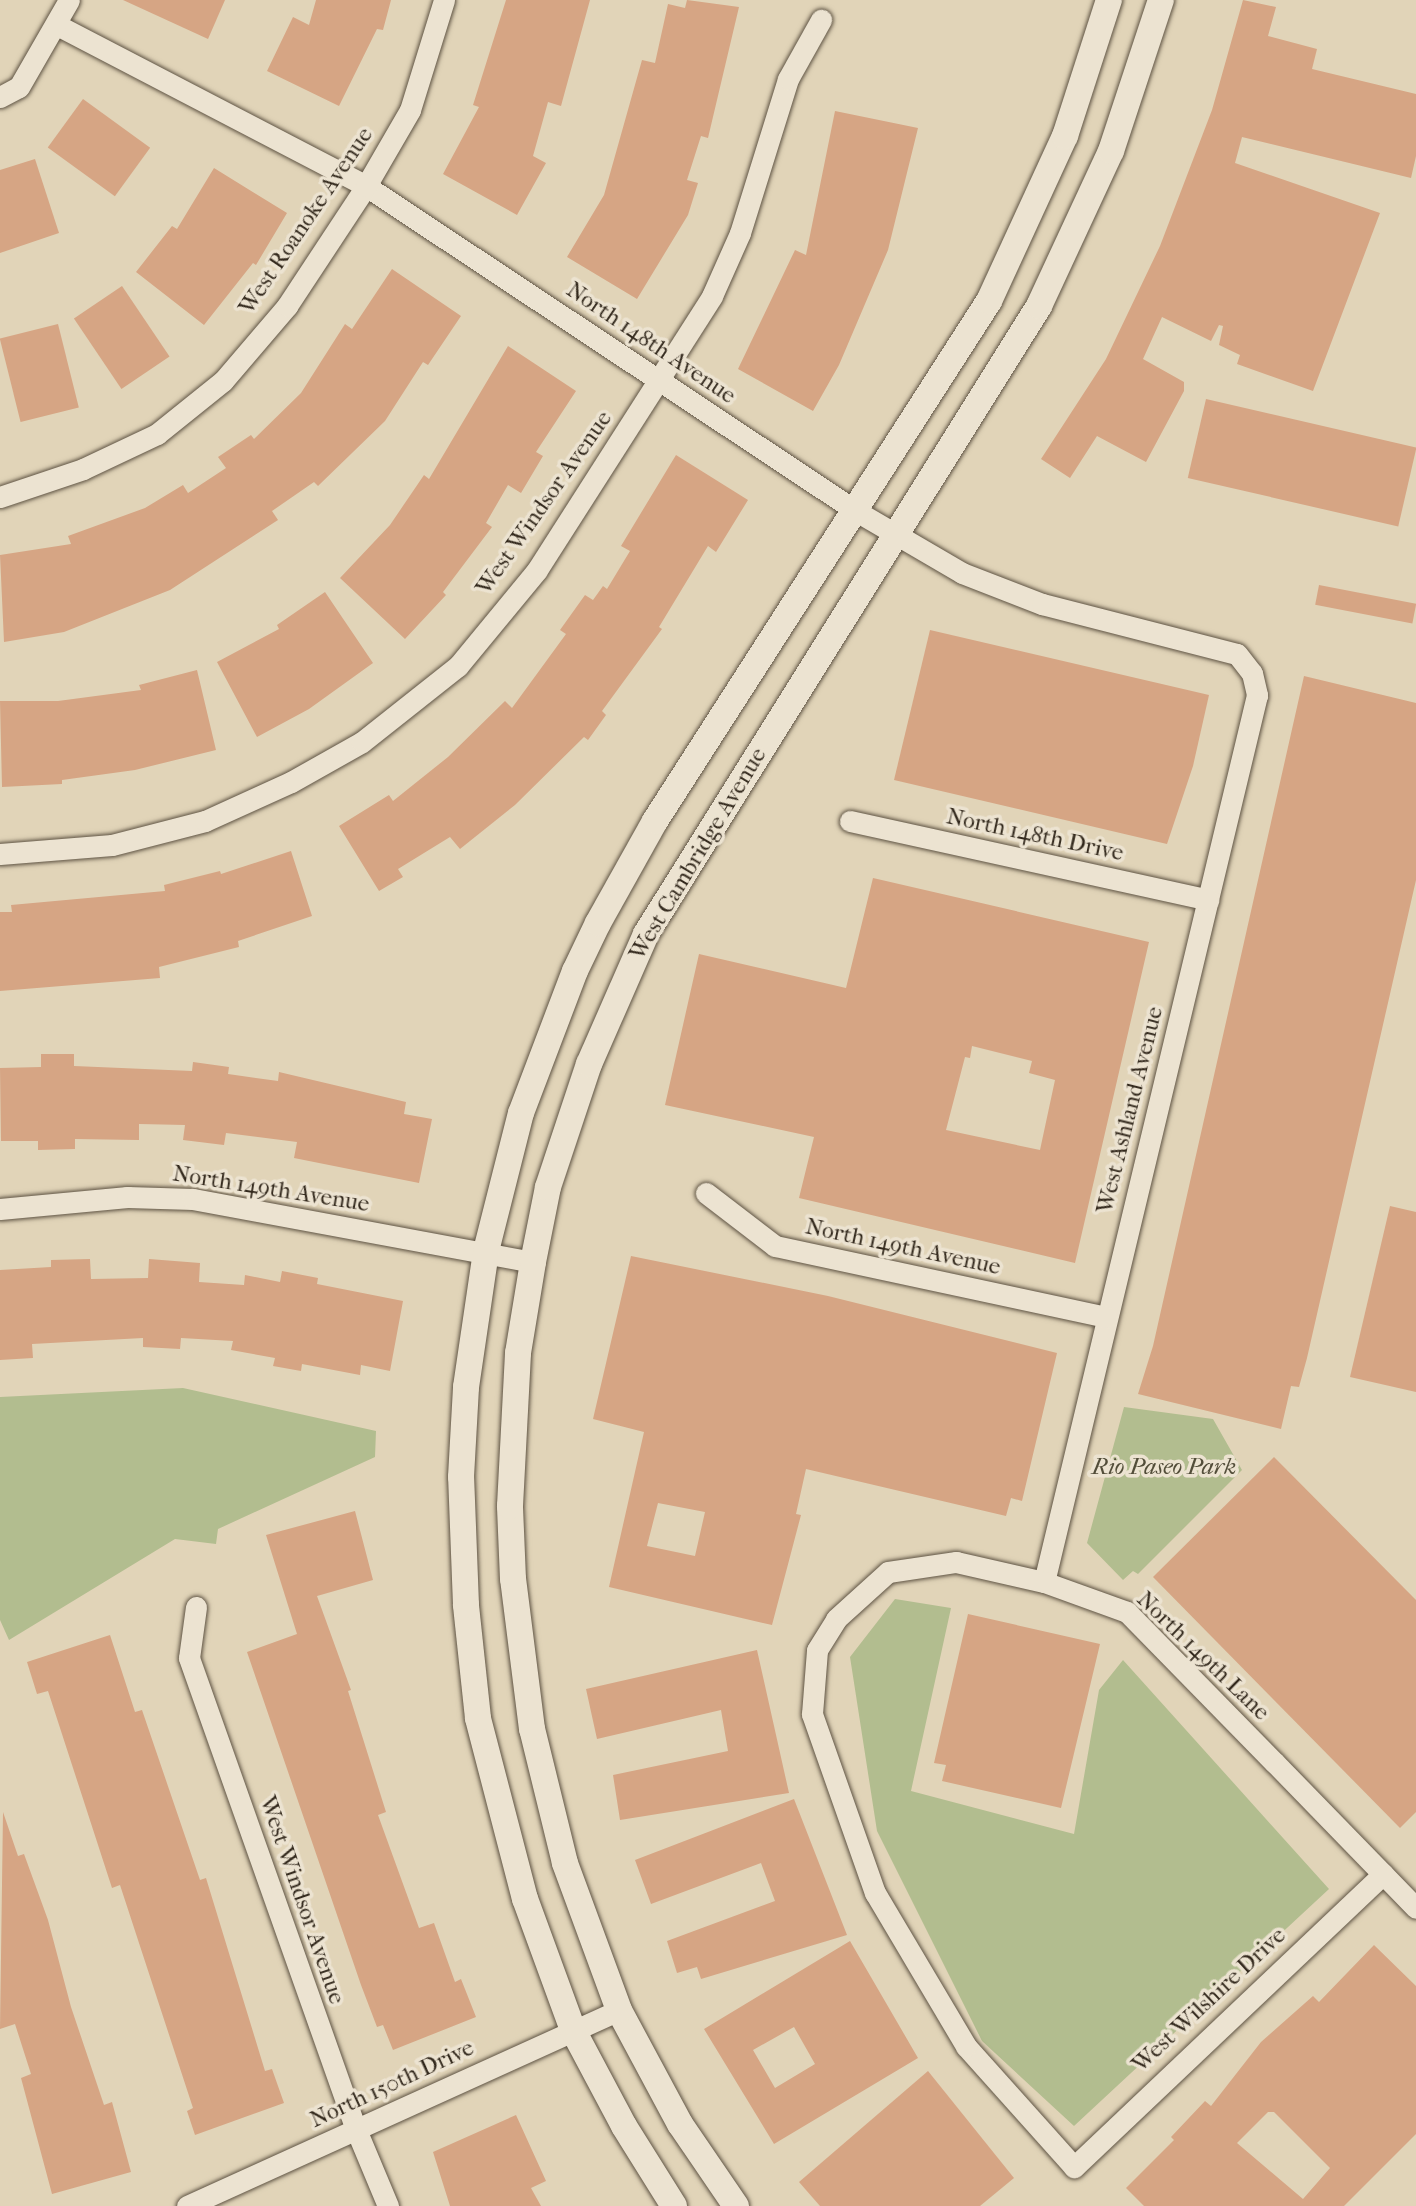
<!DOCTYPE html>
<style>
body{margin:0}
#map{position:relative;width:1416px;height:2206px;overflow:hidden;background:#e1d4b8;font-family:"IM FELL French Canon",serif}
div>[style]{position:absolute}
[style*='--x']{left:calc(var(--x)*1px);top:calc(var(--y)*1px);width:calc(var(--w)*1px);rotate:calc(var(--a)*1deg)}
.green>*{inset:0;background:#b2bd8f}
.building>*{inset:0;background:#d6a584;transform-origin:0 0}
.roads{filter:drop-shadow(0 0 2px #5e5343) drop-shadow(0 0 2px #5e5343)}
.minor>*{height:21px;margin:-10.5px;padding:0 10.5px;transform-origin:10.5px;border-radius:10.5px;background:#ece3d1}
.tertiary>*{height:26px;margin:-13px;padding:0 13px;transform-origin:13px;border-radius:13px;background:#ece3d1}
span{translate:-50% -50%;white-space:nowrap;text-align:center;line-height:1.15;-webkit-text-stroke:7px #ece3d1;paint-order:stroke}
.street-label{font-size:23px;color:#32281c}
.park-label{font-size:23px;color:#524d39;font-style:italic}
</style>
<div id="map">
<div class="green">
<div style="clip-path:polygon(183px 1388px,376px 1431px,375px 1457px,218px 1529px,216px 1544px,175px 1539px,9px 1640px,0 1620px,0 1397px)"></div>
<div style="clip-path:polygon(1124px 1407px,1213px 1419px,1242px 1470px,1138px 1574px,1133px 1571px,1123px 1580px,1087px 1543px)"></div>
<div style="clip-path:polygon(895px 1599px,951px 1608px,911px 1791px,1074px 1834px,1099px 1690px,1123px 1660px,1329px 1889px,1074px 2126px,982px 2041px,877px 1831px,850px 1657px)"></div>
</div>
<div class="building">
<div style="clip-path:polygon(123px 0,225px 0,208px 39px)"></div>
<div style="clip-path:polygon(316px 0,391px 0,383px 30px,377px 29px,339px 106px,267px 71px,293px 17px,309px 25px)"></div>
<div style="clip-path:polygon(506px 0,590px 0,561px 106px,548px 102px,533px 156px,546px 163px,517px 215px,443px 174px,479px 107px,473px 105px)"></div>
<div style="clip-path:polygon(687px 0,739px 7px,708px 138px,701px 136px,687px 180px,698px 183px,688px 215px,637px 299px,567px 257px,604px 195px,642px 60px,655px 63px,668px 4px,685px 8px)"></div>
<div style="clip-path:polygon(1243px 0,1276px 7px,1268px 36px,1317px 49px,1312px 69px,1416px 94px,1416px 156px,1411px 178px,1242px 137px,1235px 163px,1380px 213px,1313px 391px,1237px 364px,1240px 355px,1219px 345px,1223px 326px,1219px 325px,1211px 341px,1162px 317px,1143px 359px,1184px 382px,1184px 391px,1146px 462px,1097px 436px,1070px 478px,1041px 459px,1106px 359px,1160px 246px,1212px 110px)"></div>
<div style="left:83px;top:99px;width:83px;height:60px;rotate:36deg"></div>
<div style="clip-path:polygon(835px 111px,918px 128px,888px 250px,839px 365px,813px 411px,738px 369px,795px 250px,806px 255px)"></div>
<div style="clip-path:polygon(35px 159px,59px 233px,0 253px,0 170px)"></div>
<div style="clip-path:polygon(214px 168px,287px 213px,256px 265px,253px 263px,204px 325px,136px 272px,172px 226px,177px 229px)"></div>
<div style="clip-path:polygon(392px 269px,461px 316px,428px 365px,423px 362px,385px 421px,318px 486px,314px 482px,272px 511px,278px 520px,170px 590px,64px 632px,4px 642px,0 555px,71px 544px,68px 536px,145px 508px,183px 485px,188px 493px,226px 468px,218px 457px,251px 435px,254px 439px,301px 393px,345px 324px,352px 329px)"></div>
<div style="left:122px;top:286px;width:85px;height:58px;rotate:56deg"></div>
<div style="left:58px;top:324px;width:86px;height:60px;rotate:76deg"></div>
<div style="clip-path:polygon(508px 346px,576px 391px,536px 452px,543px 456px,521px 493px,508px 485px,486px 523px,492px 527px,443px 592px,446px 595px,405px 639px,340px 578px,390px 525px,424px 475px,429px 479px)"></div>
<div style="left:1206px;top:399px;width:216px;height:81px;rotate:13deg"></div>
<div style="clip-path:polygon(676px 455px,748px 500px,716px 552px,708px 546px,659px 627px,662px 629px,602px 711px,606px 715px,588px 740px,584px 737px,515px 805px,460px 849px,450px 837px,398px 869px,403px 877px,379px 891px,339px 826px,389px 795px,393px 801px,448px 757px,505px 701px,512px 708px,566px 634px,560px 630px,585px 595px,593px 600px,603px 586px,607px 589px,630px 551px,621px 546px)"></div>
<div style="left:1319px;top:585px;width:99px;height:20px;rotate:11deg"></div>
<div style="clip-path:polygon(325px 592px,373px 663px,309px 709px,257px 737px,217px 662px,279px 629px,277px 625px)"></div>
<div style="clip-path:polygon(930px 630px,1209px 695px,1193px 766px,1167px 844px,894px 780px)"></div>
<div style="clip-path:polygon(197px 670px,216px 750px,135px 770px,62px 780px,62px 784px,2px 787px,0 701px,58px 701px,141px 690px,139px 685px)"></div>
<div style="clip-path:polygon(1304px 676px,1416px 703px,1416px 880px,1307px 1358px,1299px 1387px,1291px 1386px,1281px 1429px,1138px 1394px,1153px 1346px)"></div>
<div style="clip-path:polygon(291px 851px,312px 916px,238px 941px,239px 947px,159px 967px,160px 978px,0 991px,0 912px,12px 912px,11px 905px,165px 891px,164px 885px,220px 871px,221px 874px)"></div>
<div style="clip-path:polygon(evenodd,873px 878px,1149px 942px,1075px 1263px,799px 1198px,814px 1137px,665px 1105px,699px 954px,846px 988px,873px 878px,972px 1046px,1032px 1061px,1029px 1073px,1055px 1080px,1040px 1150px,946px 1130px,965px 1057px,970px 1058px,972px 1046px)"></div>
<div style="clip-path:polygon(41px 1054px,74px 1054px,74px 1066px,192px 1071px,193px 1062px,229px 1067px,228px 1074px,278px 1081px,279px 1072px,406px 1102px,404px 1114px,432px 1119px,419px 1183px,294px 1158px,297px 1142px,226px 1133px,224px 1145px,183px 1140px,185px 1125px,139px 1124px,139px 1140px,75px 1139px,75px 1149px,38px 1150px,38px 1141px,1px 1141px,0 1068px,41px 1067px)"></div>
<div style="clip-path:polygon(1390px 1206px,1416px 1212px,1416px 1392px,1350px 1377px)"></div>
<div style="clip-path:polygon(evenodd,631px 1256px,828px 1296px,1057px 1353px,1022px 1501px,1011px 1498px,1006px 1516px,806px 1469px,796px 1514px,801px 1515px,772px 1625px,609px 1587px,644px 1432px,593px 1419px,631px 1256px,658px 1503px,705px 1512px,695px 1556px,647px 1546px,658px 1503px)"></div>
<div style="clip-path:polygon(90px 1259px,91px 1279px,148px 1278px,149px 1259px,200px 1263px,199px 1282px,244px 1285px,245px 1275px,280px 1282px,282px 1271px,318px 1278px,317px 1284px,403px 1301px,390px 1371px,361px 1365px,360px 1375px,302px 1364px,301px 1371px,273px 1366px,275px 1358px,231px 1350px,233px 1341px,181px 1338px,180px 1349px,143px 1347px,143px 1338px,32px 1344px,33px 1358px,0 1360px,0 1270px,51px 1267px,51px 1260px)"></div>
<div style="clip-path:polygon(1274px 1457px,1416px 1600px,1416px 1812px,1400px 1828px,1153px 1577px)"></div>
<div style="clip-path:polygon(355px 1511px,373px 1580px,317px 1596px,351px 1690px,348px 1691px,386px 1812px,378px 1815px,419px 1928px,434px 1923px,455px 1982px,461px 1979px,476px 2017px,393px 2050px,383px 2025px,377px 2027px,361px 1985px,247px 1652px,297px 1634px,266px 1535px)"></div>
<div style="clip-path:polygon(968px 1614px,1100px 1644px,1061px 1808px,942px 1781px,946px 1765px,934px 1763px)"></div>
<div style="clip-path:polygon(110px 1635px,135px 1712px,142px 1710px,200px 1880px,206px 1878px,265px 2071px,272px 2069px,284px 2103px,195px 2135px,187px 2111px,193px 2108px,120px 1885px,112px 1888px,48px 1691px,37px 1694px,27px 1662px)"></div>
<div style="clip-path:polygon(757px 1650px,789px 1793px,620px 1820px,613px 1775px,728px 1751px,721px 1710px,597px 1739px,586px 1689px)"></div>
<div style="clip-path:polygon(794px 1799px,847px 1935px,701px 1979px,697px 1967px,677px 1973px,667px 1941px,775px 1901px,761px 1863px,651px 1904px,635px 1860px)"></div>
<div style="clip-path:polygon(3px 1812px,18px 1856px,24px 1854px,48px 1920px,71px 2007px,104px 2105px,112px 2102px,131px 2172px,52px 2194px,21px 2078px,31px 2074px,15px 2024px,0 2029px)"></div>
<div style="clip-path:polygon(evenodd,850px 1941px,918px 2058px,774px 2144px,704px 2029px,850px 1941px,794px 2027px,815px 2064px,775px 2088px,753px 2050px,794px 2027px)"></div>
<div style="clip-path:polygon(evenodd,1374px 1945px,1416px 1986px,1416px 2134px,1344px 2206px,1144px 2206px,1126px 2188px,1174px 2140px,1171px 2137px,1205px 2101px,1211px 2106px,1261px 2042px,1313px 1996px,1319px 2002px,1374px 1945px,1268px 2112px,1274px 2112px,1330px 2168px,1303px 2199px,1237px 2143px,1268px 2112px)"></div>
<div style="clip-path:polygon(928px 2071px,1014px 2178px,980px 2206px,820px 2206px,799px 2182px)"></div>
<div style="clip-path:polygon(516px 2115px,546px 2181px,531px 2188px,541px 2206px,450px 2206px,433px 2152px)"></div>
</div>
<div class="roads">
<div class="minor">
<div style="--x:57;--y:25;--w:348;--a:27.5"></div>
<div style="--x:366;--y:186;--w:588;--a:33.55"></div>
<div style="--x:856;--y:511;--w:123;--a:30.3"></div>
<div style="--x:962;--y:573;--w:86;--a:21.2"></div>
<div style="--x:1042;--y:604;--w:201;--a:14.4"></div>
<div style="--x:1237;--y:654;--w:24;--a:52"></div>
<div style="--x:1252;--y:673;--w:23;--a:77"></div>
<div style="--x:1257;--y:695;--w:912;--a:103.5"></div>
<div style="--x:0;--y:97;--w:21;--a:-28"></div>
<div style="--x:19;--y:87;--w:100;--a:-60.1"></div>
<div style="--x:0;--y:497;--w:88;--a:-18.6"></div>
<div style="--x:83;--y:469;--w:82;--a:-25.3"></div>
<div style="--x:157;--y:434;--w:85;--a:-38.8"></div>
<div style="--x:223;--y:381;--w:99;--a:-49.5"></div>
<div style="--x:287;--y:306;--w:144;--a:-56.6"></div>
<div style="--x:366;--y:186;--w:88;--a:-59.9"></div>
<div style="--x:410;--y:110;--w:115;--a:-72.8"></div>
<div style="--x:850;--y:821;--w:367;--a:12.4"></div>
<div style="--x:0;--y:854;--w:112;--a:-4.6"></div>
<div style="--x:112;--y:845;--w:96;--a:-14.5"></div>
<div style="--x:205;--y:821;--w:94;--a:-24.4"></div>
<div style="--x:291;--y:782;--w:81;--a:-29.4"></div>
<div style="--x:362;--y:742;--w:122;--a:-38.4"></div>
<div style="--x:458;--y:666;--w:124;--a:-50.5"></div>
<div style="--x:537;--y:570;--w:325;--a:-57.4"></div>
<div style="--x:712;--y:296;--w:69;--a:-66"></div>
<div style="--x:740;--y:233;--w:161;--a:-72.7"></div>
<div style="--x:788;--y:79;--w:68;--a:-60.8"></div>
<div style="--x:706;--y:1193;--w:87;--a:37.5"></div>
<div style="--x:775;--y:1246;--w:339;--a:12.1"></div>
<div style="--x:0;--y:1209;--w:128;--a:-5.4"></div>
<div style="--x:127;--y:1197;--w:66;--a:1.7"></div>
<div style="--x:193;--y:1199;--w:346;--a:10.5"></div>
<div style="--x:196;--y:1607;--w:51;--a:97.8"></div>
<div style="--x:189;--y:1658;--w:498;--a:70.5"></div>
<div style="--x:355;--y:2127;--w:86;--a:67.3"></div>
<div style="--x:1383;--y:1874;--w:426;--a:136.5"></div>
<div style="--x:1074;--y:2167;--w:162;--a:-131.8"></div>
<div style="--x:966;--y:2046;--w:178;--a:-120.7"></div>
<div style="--x:875;--y:1893;--w:190;--a:-109.4"></div>
<div style="--x:812;--y:1714;--w:64;--a:-85.5"></div>
<div style="--x:817;--y:1650;--w:36;--a:-58"></div>
<div style="--x:836;--y:1619;--w:70;--a:-42.1"></div>
<div style="--x:888;--y:1572;--w:69;--a:-8.4"></div>
<div style="--x:956;--y:1562;--w:90;--a:12.8"></div>
<div style="--x:1044;--y:1582;--w:88;--a:19.9"></div>
<div style="--x:1127;--y:1612;--w:210;--a:45.6"></div>
<div style="--x:1274;--y:1762;--w:156;--a:45.8"></div>
<div style="--x:1383;--y:1874;--w:47;--a:45.9"></div>
<div style="--x:187;--y:2206;--w:474;--a:-24.4"></div>
</div>
<div class="tertiary">
<div style="--x:674;--y:2206;--w:94;--a:-122"></div>
<div style="--x:624;--y:2126;--w:109;--a:-118"></div>
<div style="--x:573;--y:2030;--w:140;--a:-110.1"></div>
<div style="--x:525;--y:1899;--w:187;--a:-104.6"></div>
<div style="--x:478;--y:1718;--w:114;--a:-96.1"></div>
<div style="--x:466;--y:1605;--w:128;--a:-92.2"></div>
<div style="--x:461;--y:1477;--w:90;--a:-86.8"></div>
<div style="--x:466;--y:1387;--w:137;--a:-81.6"></div>
<div style="--x:486;--y:1251;--w:142;--a:-75.8"></div>
<div style="--x:521;--y:1113;--w:152;--a:-69.2"></div>
<div style="--x:575;--y:971;--w:53;--a:-64.4"></div>
<div style="--x:598;--y:923;--w:117;--a:-60.8"></div>
<div style="--x:655;--y:821;--w:618;--a:-57.29"></div>
<div style="--x:989;--y:301;--w:182;--a:-65.3"></div>
<div style="--x:1065;--y:136;--w:143;--a:-72.1"></div>
<div style="--x:736;--y:2206;--w:99;--a:-124.3"></div>
<div style="--x:680;--y:2124;--w:129;--a:-118.2"></div>
<div style="--x:619;--y:2010;--w:157;--a:-110.2"></div>
<div style="--x:565;--y:1863;--w:138;--a:-103.8"></div>
<div style="--x:532;--y:1729;--w:151;--a:-97.2"></div>
<div style="--x:513;--y:1579;--w:73;--a:-92.4"></div>
<div style="--x:510;--y:1506;--w:153;--a:-87"></div>
<div style="--x:518;--y:1353;--w:92;--a:-80.6"></div>
<div style="--x:533;--y:1262;--w:76;--a:-78.7"></div>
<div style="--x:548;--y:1187;--w:130;--a:-71.6"></div>
<div style="--x:589;--y:1064;--w:142;--a:-66.3"></div>
<div style="--x:646;--y:934;--w:741;--a:-57.96"></div>
<div style="--x:1039;--y:306;--w:171;--a:-65.1"></div>
<div style="--x:1111;--y:151;--w:159;--a:-71.7"></div>
</div>
</div>
<div class="street-label">
<span style="left:306px;top:221px;rotate:-56deg">West Roanoke Avenue</span>
<span style="left:651px;top:343px;rotate:34deg">North 148th Avenue</span>
<span style="left:544px;top:503px;rotate:-55deg">West Windsor Avenue</span>
<span style="left:1035px;top:835px;rotate:12deg">North 148th Drive</span>
<span style="left:698px;top:854px;rotate:-59deg">West Cambridge Avenue</span>
<span style="left:1130px;top:1110px;rotate:-76deg">West Ashland Avenue</span>
<span style="left:271px;top:1189px;rotate:9deg">North 149th Avenue</span>
<span style="left:903px;top:1247px;rotate:12deg">North 149th Avenue</span>
<span style="left:1203px;top:1656px;rotate:44deg">North 149th Lane</span>
<span style="left:302px;top:1900px;rotate:71deg">West Windsor Avenue</span>
<span style="left:1209px;top:2000px;rotate:-43deg">West Wilshire Drive</span>
<span style="left:392px;top:2084px;rotate:-25deg">North 150th Drive</span>
</div>
<div class="park-label">
<span style="left:1164px;top:1467px">Rio Paseo Park</span>
</div>
</div>
